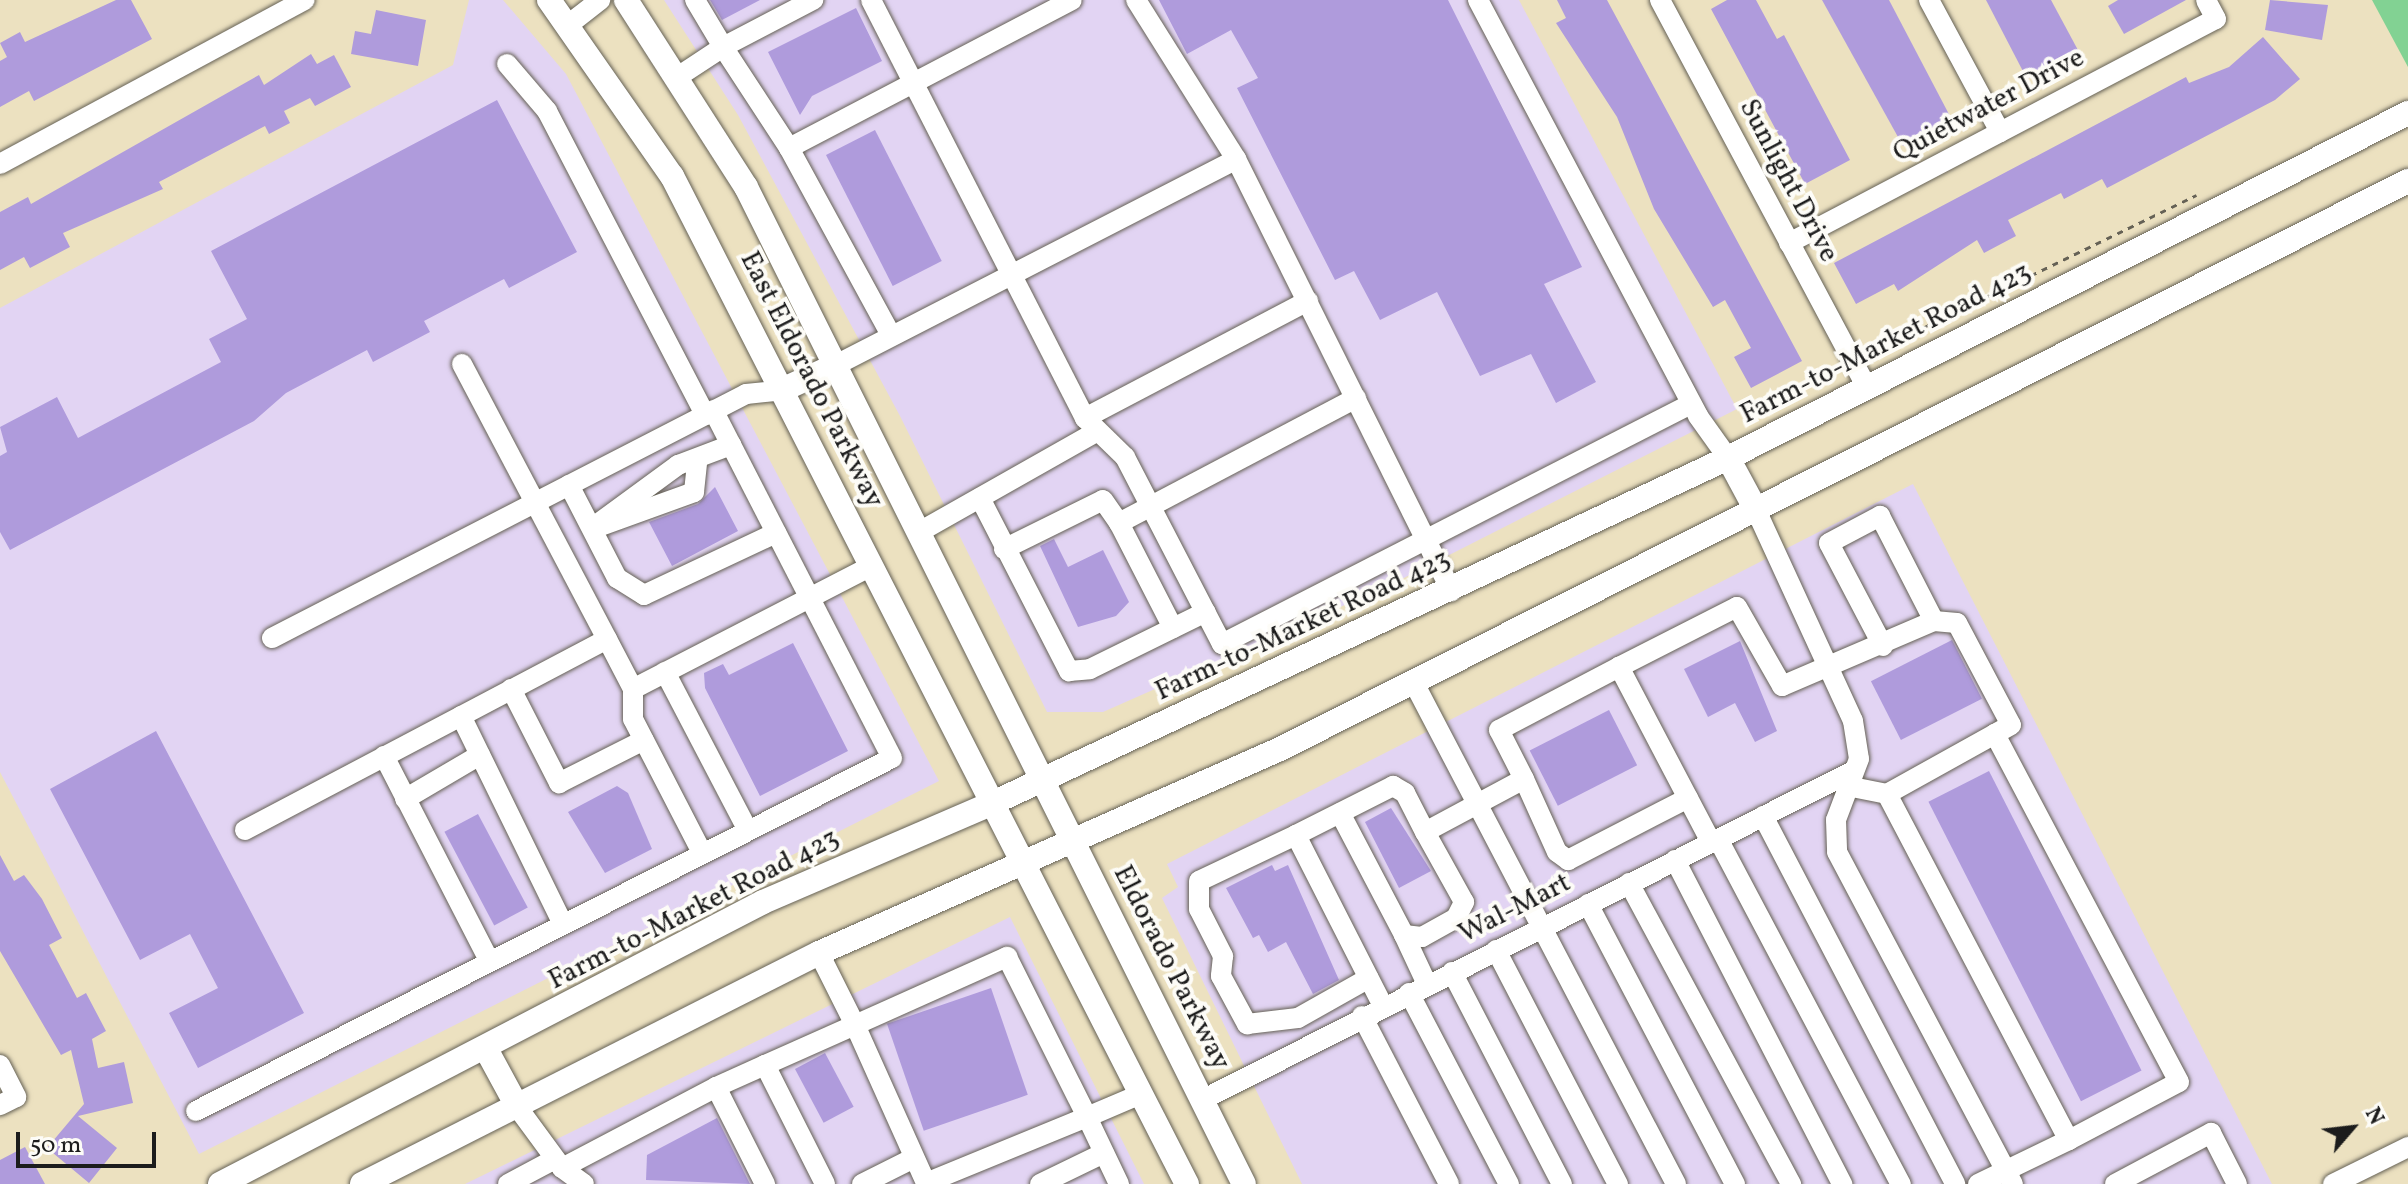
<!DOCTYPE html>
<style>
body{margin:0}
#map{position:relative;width:2408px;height:1184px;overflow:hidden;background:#ece1c0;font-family:Vollkorn,serif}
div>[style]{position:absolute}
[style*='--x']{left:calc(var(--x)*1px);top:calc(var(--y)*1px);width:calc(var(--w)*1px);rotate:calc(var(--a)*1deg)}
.built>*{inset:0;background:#e2d4f3}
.green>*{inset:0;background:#82d293}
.building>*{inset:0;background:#af9bdc;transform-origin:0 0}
.path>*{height:3px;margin-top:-1.5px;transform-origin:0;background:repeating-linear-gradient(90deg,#656155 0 6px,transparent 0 12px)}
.roads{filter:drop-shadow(0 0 2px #656155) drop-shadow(0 0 2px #656155)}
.minor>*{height:20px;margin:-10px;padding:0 10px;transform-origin:10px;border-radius:10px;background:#fff}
.major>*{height:24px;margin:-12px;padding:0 12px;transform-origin:12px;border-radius:12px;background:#fff}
span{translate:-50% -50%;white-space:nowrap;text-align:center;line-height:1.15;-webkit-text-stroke:8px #fdfcf7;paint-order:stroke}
.street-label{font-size:28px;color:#1c1c1c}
.north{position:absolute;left:2312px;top:1088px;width:80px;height:80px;-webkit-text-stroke:6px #fdfcf7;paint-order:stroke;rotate:62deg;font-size:22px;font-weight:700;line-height:32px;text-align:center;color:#1c1c1c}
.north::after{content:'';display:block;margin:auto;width:28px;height:36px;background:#1c1c1c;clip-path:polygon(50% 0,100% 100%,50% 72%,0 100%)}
.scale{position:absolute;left:16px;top:1132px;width:140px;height:36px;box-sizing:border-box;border:4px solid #1c1c1c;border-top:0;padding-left:10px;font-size:24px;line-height:28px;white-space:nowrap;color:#1c1c1c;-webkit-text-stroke:6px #fdfcf7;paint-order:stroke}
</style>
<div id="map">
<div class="built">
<div style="clip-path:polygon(469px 0,503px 0,566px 74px,939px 781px,199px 1154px,0 772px,0 308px,453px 65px)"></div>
<div style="clip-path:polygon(664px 0,1519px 0,1737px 409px,1392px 584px,1103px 712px,1047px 712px,900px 416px,738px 115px)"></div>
<div style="clip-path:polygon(1913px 484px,2272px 1184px,1302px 1184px,1162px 898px,1178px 887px,1167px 864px)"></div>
<div style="clip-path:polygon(1010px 917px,1144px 1184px,465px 1184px)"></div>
</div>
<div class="green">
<div style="clip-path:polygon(2372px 0,2408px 0,2408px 67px)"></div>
</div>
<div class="building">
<div style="clip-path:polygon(116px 0,131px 0,152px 39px,34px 101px,29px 91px,0 107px,0 61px,7px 57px,0 43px,20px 32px,25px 42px)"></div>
<div style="clip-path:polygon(710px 0,760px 0,722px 20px)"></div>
<div style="clip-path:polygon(1159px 0,1448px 0,1582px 267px,1544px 284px,1596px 382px,1556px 403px,1531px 354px,1480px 376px,1437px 292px,1380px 320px,1354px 271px,1335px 280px,1237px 88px,1258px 78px,1231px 30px,1187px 54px)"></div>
<div style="clip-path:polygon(1557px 0,1607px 0,1802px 361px,1751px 388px,1734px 357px,1751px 348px,1725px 300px,1713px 307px,1654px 209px,1617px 117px,1556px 23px,1566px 18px)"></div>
<div style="clip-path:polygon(1727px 0,1756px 0,1777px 39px,1784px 35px,1850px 160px,1805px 184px,1711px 9px)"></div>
<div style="clip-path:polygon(1822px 0,1889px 0,1952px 120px,1903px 146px)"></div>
<div style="clip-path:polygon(1986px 0,2051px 0,2079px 52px,2027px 79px)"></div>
<div style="clip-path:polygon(2118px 0,2186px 0,2124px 34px,2108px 6px)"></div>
<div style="clip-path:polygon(2270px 0,2328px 5px,2322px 40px,2265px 30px)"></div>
<div style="clip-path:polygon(856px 8px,882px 61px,812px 96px,800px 115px,768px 52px)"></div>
<div style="clip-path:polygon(376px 10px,426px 20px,418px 66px,351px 54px,355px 31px,371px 34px)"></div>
<div style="clip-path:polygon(2263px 37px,2300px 79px,2275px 100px,2107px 188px,2102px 179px,2064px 199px,2061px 193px,2008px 220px,2016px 236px,1984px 253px,1977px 240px,1898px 291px,1894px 284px,1856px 304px,1834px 263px,2186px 77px,2189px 83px,2229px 67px)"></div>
<div style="clip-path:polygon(311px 54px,317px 64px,334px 55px,351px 87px,315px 106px,310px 98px,284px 111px,290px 123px,269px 134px,265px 126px,159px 182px,163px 189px,63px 233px,70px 247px,30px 268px,24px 257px,0 270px,0 212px,28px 197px,31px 204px,259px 75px,264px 85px)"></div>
<div style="clip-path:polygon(497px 100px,577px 252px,509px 288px,504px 279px,424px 321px,430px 332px,373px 362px,367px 350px,286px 393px,254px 421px,10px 550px,0 532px,0 456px,7px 452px,0 427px,57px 397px,78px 438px,221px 362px,209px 339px,247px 319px,211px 251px)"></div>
<div style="left:875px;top:130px;width:147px;height:55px;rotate:63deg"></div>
<div style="clip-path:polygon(715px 487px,738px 531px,672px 566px,649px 522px,698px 504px)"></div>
<div style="clip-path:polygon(1054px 539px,1068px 567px,1103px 550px,1129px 602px,1116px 616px,1078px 627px,1040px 546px)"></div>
<div style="left:1952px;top:640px;width:66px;height:91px;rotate:63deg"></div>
<div style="clip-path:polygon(1740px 641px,1777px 731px,1755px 742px,1735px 703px,1708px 717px,1684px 669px)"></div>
<div style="clip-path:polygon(793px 643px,848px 751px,760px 796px,705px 688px,704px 673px,723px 664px,729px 675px)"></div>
<div style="left:1609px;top:710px;width:62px;height:89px;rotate:63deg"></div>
<div style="clip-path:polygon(156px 731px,304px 1013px,198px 1068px,169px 1013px,218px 988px,190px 934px,140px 960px,50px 789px)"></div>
<div style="left:1989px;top:771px;width:336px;height:68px;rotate:63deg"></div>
<div style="clip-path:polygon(617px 786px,628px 793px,652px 849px,605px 873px,568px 812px)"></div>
<div style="clip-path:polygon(1391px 808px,1431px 871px,1399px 888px,1365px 822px)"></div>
<div style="left:478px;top:814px;width:106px;height:38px;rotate:62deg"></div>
<div style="clip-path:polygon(0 855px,14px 881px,24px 875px,42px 899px,62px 938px,49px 945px,77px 998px,86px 993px,106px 1031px,92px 1039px,98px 1068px,124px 1062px,133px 1103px,78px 1116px,117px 1148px,89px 1183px,47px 1148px,84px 1104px,71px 1050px,61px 1055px,0 951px)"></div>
<div style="clip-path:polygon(1272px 865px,1275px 871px,1288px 865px,1339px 980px,1313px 994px,1286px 942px,1268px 952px,1259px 935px,1253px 938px,1226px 888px)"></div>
<div style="left:991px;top:988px;width:113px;height:110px;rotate:71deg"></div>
<div style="left:825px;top:1053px;width:61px;height:34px;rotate:62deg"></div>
<div style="clip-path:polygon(717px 1118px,750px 1184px,646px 1180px,647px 1155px)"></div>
<div style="clip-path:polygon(25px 1147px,45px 1184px,0 1184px,0 1160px)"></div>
</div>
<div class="path">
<div style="--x:1869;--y:354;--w:364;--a:-25.9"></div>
</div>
<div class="roads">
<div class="minor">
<div style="--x:695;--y:0;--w:55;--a:59.2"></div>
<div style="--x:723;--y:47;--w:102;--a:-27.6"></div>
<div style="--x:871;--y:0;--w:470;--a:62.9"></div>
<div style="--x:1085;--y:418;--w:56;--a:44.3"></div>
<div style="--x:1125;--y:457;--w:211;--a:62.6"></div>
<div style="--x:1222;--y:644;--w:527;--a:-27.1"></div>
<div style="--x:1136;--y:0;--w:188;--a:57.8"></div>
<div style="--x:1236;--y:159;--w:483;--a:63.5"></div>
<div style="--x:1478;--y:0;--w:471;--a:62.1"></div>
<div style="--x:1698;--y:416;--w:52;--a:54.5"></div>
<div style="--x:1660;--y:0;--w:439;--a:61.9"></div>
<div style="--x:1929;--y:0;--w:150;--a:61.7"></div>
<div style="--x:568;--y:25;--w:41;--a:-38"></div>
<div style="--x:507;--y:64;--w:62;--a:49.6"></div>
<div style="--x:547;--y:111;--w:343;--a:62.5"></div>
<div style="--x:679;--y:76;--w:53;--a:-33.4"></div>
<div style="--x:723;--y:47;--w:121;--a:56.8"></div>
<div style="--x:789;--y:148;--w:319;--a:-27.6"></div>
<div style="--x:789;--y:148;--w:213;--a:61.4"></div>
<div style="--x:0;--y:164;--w:346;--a:-28.3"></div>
<div style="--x:1789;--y:243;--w:482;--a:-27.7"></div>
<div style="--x:2216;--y:19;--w:21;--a:-118"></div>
<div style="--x:836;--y:365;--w:450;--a:-27.2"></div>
<div style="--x:1085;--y:418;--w:252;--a:-27.7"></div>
<div style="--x:569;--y:485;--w:105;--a:62.7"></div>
<div style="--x:617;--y:578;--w:32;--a:32"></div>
<div style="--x:644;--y:595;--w:146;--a:-25.2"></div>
<div style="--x:980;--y:498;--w:195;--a:62.8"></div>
<div style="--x:1069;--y:671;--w:21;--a:-5"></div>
<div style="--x:1090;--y:669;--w:129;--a:-26.2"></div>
<div style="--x:1756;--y:510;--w:232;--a:65.3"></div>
<div style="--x:1853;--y:721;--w:38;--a:81"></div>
<div style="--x:1859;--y:759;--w:65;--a:110.7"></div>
<div style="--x:1836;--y:820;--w:32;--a:88"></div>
<div style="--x:1837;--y:852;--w:376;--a:62.1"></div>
<div style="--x:603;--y:525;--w:97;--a:-19.9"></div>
<div style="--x:694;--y:492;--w:31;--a:-84"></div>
<div style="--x:592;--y:528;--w:107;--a:-36.2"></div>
<div style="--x:678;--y:465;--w:57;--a:-20.7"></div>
<div style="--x:921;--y:531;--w:199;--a:-29.5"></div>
<div style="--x:1004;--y:549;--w:110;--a:-26.3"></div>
<div style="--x:1103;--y:500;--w:28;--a:55"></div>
<div style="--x:1173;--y:628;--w:118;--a:-117.2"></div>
<div style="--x:1119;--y:523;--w:268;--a:-27.8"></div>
<div style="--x:272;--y:638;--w:533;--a:-27.24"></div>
<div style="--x:746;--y:394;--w:36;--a:-6"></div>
<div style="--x:607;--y:639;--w:56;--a:62.5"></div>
<div style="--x:633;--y:689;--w:268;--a:-27.3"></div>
<div style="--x:1883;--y:646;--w:116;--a:-117.7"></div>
<div style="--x:1829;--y:543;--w:58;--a:-27.9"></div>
<div style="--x:1880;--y:516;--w:118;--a:62.8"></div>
<div style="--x:665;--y:672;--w:175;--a:62.4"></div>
<div style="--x:1414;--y:683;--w:565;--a:62.39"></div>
<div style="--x:511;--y:689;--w:106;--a:62.9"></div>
<div style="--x:559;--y:783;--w:95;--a:-26.8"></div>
<div style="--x:633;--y:689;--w:30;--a:90"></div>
<div style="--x:633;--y:719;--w:148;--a:62.7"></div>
<div style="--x:461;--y:716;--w:229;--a:63.9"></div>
<div style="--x:384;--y:756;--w:229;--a:62.8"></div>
<div style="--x:1524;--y:779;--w:80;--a:65.7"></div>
<div style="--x:1557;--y:852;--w:14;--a:36"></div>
<div style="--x:1568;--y:860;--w:135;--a:-27.3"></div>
<div style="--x:1847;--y:786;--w:41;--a:11.3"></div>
<div style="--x:405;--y:799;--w:87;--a:-30.4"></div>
<div style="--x:1340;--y:813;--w:138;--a:62.3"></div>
<div style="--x:1404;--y:935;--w:18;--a:6"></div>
<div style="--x:1422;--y:937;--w:39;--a:-29"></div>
<div style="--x:1456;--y:918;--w:18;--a:-63"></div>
<div style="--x:1464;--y:902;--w:80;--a:-119.1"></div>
<div style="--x:1763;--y:816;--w:415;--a:62.4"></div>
<div style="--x:245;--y:830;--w:409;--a:-27.8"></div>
<div style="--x:607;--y:639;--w:311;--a:-117.8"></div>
<div style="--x:1296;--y:835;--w:107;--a:154.6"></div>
<div style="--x:1199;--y:881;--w:28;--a:90"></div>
<div style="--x:1199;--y:909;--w:53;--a:62.9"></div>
<div style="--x:1223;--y:956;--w:20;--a:96"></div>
<div style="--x:1221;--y:976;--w:55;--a:61.6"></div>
<div style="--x:1247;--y:1024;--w:51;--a:-6.7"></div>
<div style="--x:1298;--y:1018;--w:81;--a:-29.4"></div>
<div style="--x:1718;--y:839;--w:391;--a:62.1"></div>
<div style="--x:1711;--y:842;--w:198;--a:-117.7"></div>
<div style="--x:1619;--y:667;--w:132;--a:-27"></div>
<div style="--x:1737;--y:607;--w:91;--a:60.3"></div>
<div style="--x:1782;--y:686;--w:165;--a:-23.2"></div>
<div style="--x:1934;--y:621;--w:23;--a:5"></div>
<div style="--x:1957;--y:623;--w:115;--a:62.1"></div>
<div style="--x:2011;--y:725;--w:142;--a:150.9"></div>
<div style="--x:1887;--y:794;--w:391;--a:62.3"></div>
<div style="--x:2069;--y:1140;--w:124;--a:-27.8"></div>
<div style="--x:2179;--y:1082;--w:394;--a:-117.9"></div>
<div style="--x:1675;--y:860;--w:365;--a:62.7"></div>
<div style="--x:1629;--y:883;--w:342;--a:61.7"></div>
<div style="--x:1588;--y:904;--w:316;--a:62.3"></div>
<div style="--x:1404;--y:935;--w:54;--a:64.9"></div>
<div style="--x:1496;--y:950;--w:264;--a:62.5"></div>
<div style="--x:1452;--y:972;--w:239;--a:62.6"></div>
<div style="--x:1409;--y:993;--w:216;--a:62.4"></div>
<div style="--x:1383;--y:1006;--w:192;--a:-117"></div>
<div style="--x:1296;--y:835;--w:109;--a:-26.8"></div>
<div style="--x:1393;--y:786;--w:14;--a:30"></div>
<div style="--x:1405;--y:793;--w:44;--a:62.9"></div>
<div style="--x:1425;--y:832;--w:112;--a:-28.2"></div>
<div style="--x:1524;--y:779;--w:55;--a:-117"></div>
<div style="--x:1499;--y:730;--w:136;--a:-27.7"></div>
<div style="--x:1362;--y:1016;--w:189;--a:62.6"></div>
<div style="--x:0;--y:1065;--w:36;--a:63"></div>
<div style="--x:16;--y:1097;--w:18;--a:153"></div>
<div style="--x:765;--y:1065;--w:133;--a:63.2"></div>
<div style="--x:716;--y:1087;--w:109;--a:63.2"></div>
<div style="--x:1204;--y:1099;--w:727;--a:-26.81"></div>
<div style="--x:518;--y:1108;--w:74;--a:53.7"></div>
<div style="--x:562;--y:1168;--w:27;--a:36"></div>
<div style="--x:196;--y:1111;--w:780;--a:-26.89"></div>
<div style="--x:892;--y:758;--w:391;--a:-117.2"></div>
<div style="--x:562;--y:1168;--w:174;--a:-27.7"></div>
<div style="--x:716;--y:1087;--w:54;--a:-24.2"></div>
<div style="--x:765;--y:1065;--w:98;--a:-24"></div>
<div style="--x:855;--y:1025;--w:167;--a:-24.1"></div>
<div style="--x:1007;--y:957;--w:179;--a:63.4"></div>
<div style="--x:1087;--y:1117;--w:174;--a:157.7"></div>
<div style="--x:926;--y:1183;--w:173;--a:-114.2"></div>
<div style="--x:855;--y:1025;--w:80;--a:-116.6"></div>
<div style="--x:508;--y:1184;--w:53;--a:-28"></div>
<div style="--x:862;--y:1184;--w:58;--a:-26.6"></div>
<div style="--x:1040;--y:1184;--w:71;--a:-25.8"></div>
<div style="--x:1119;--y:1184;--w:74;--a:-115.5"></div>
<div style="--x:1087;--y:1117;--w:59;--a:-23.1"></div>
<div style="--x:1978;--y:1184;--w:101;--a:-25.8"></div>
<div style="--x:2115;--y:1184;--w:109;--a:-28"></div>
<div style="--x:2211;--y:1133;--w:57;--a:63"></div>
<div style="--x:2333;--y:1184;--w:84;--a:-26.3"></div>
</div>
<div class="major">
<div style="--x:549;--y:0;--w:215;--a:55.1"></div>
<div style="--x:672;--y:176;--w:1132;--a:62.94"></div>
<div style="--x:626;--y:0;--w:222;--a:57.3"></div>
<div style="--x:746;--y:187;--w:1114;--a:63.46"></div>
<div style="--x:782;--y:390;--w:60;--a:-24.8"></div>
<div style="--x:1728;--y:458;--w:59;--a:61.7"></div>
<div style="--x:486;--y:1049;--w:67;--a:61.5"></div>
<div style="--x:220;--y:1184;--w:612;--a:-27.44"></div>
<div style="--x:763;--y:902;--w:250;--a:-23.3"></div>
<div style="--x:993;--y:803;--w:812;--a:-25.14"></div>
<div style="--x:1728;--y:458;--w:763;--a:-26.9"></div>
<div style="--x:362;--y:1184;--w:512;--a:-26.82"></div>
<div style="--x:819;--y:953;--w:504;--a:-23.87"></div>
<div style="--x:1280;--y:749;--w:1263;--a:-26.73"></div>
</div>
</div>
<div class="street-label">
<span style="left:1989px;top:106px;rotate:-28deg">Quietwater Drive</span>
<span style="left:1788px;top:181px;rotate:62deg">Sunlight Drive</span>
<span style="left:1886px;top:344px;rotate:-27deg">Farm-to-Market Road 423</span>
<span style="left:811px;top:380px;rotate:63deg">East Eldorado Parkway</span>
<span style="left:1303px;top:626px;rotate:-25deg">Farm-to-Market Road 423</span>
<span style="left:1515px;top:909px;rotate:-27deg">Wal-Mart</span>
<span style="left:694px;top:910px;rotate:-27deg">Farm-to-Market Road 423</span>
<span style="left:1171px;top:968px;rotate:63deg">Eldorado Parkway</span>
</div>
<div class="north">N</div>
<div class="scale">50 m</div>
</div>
